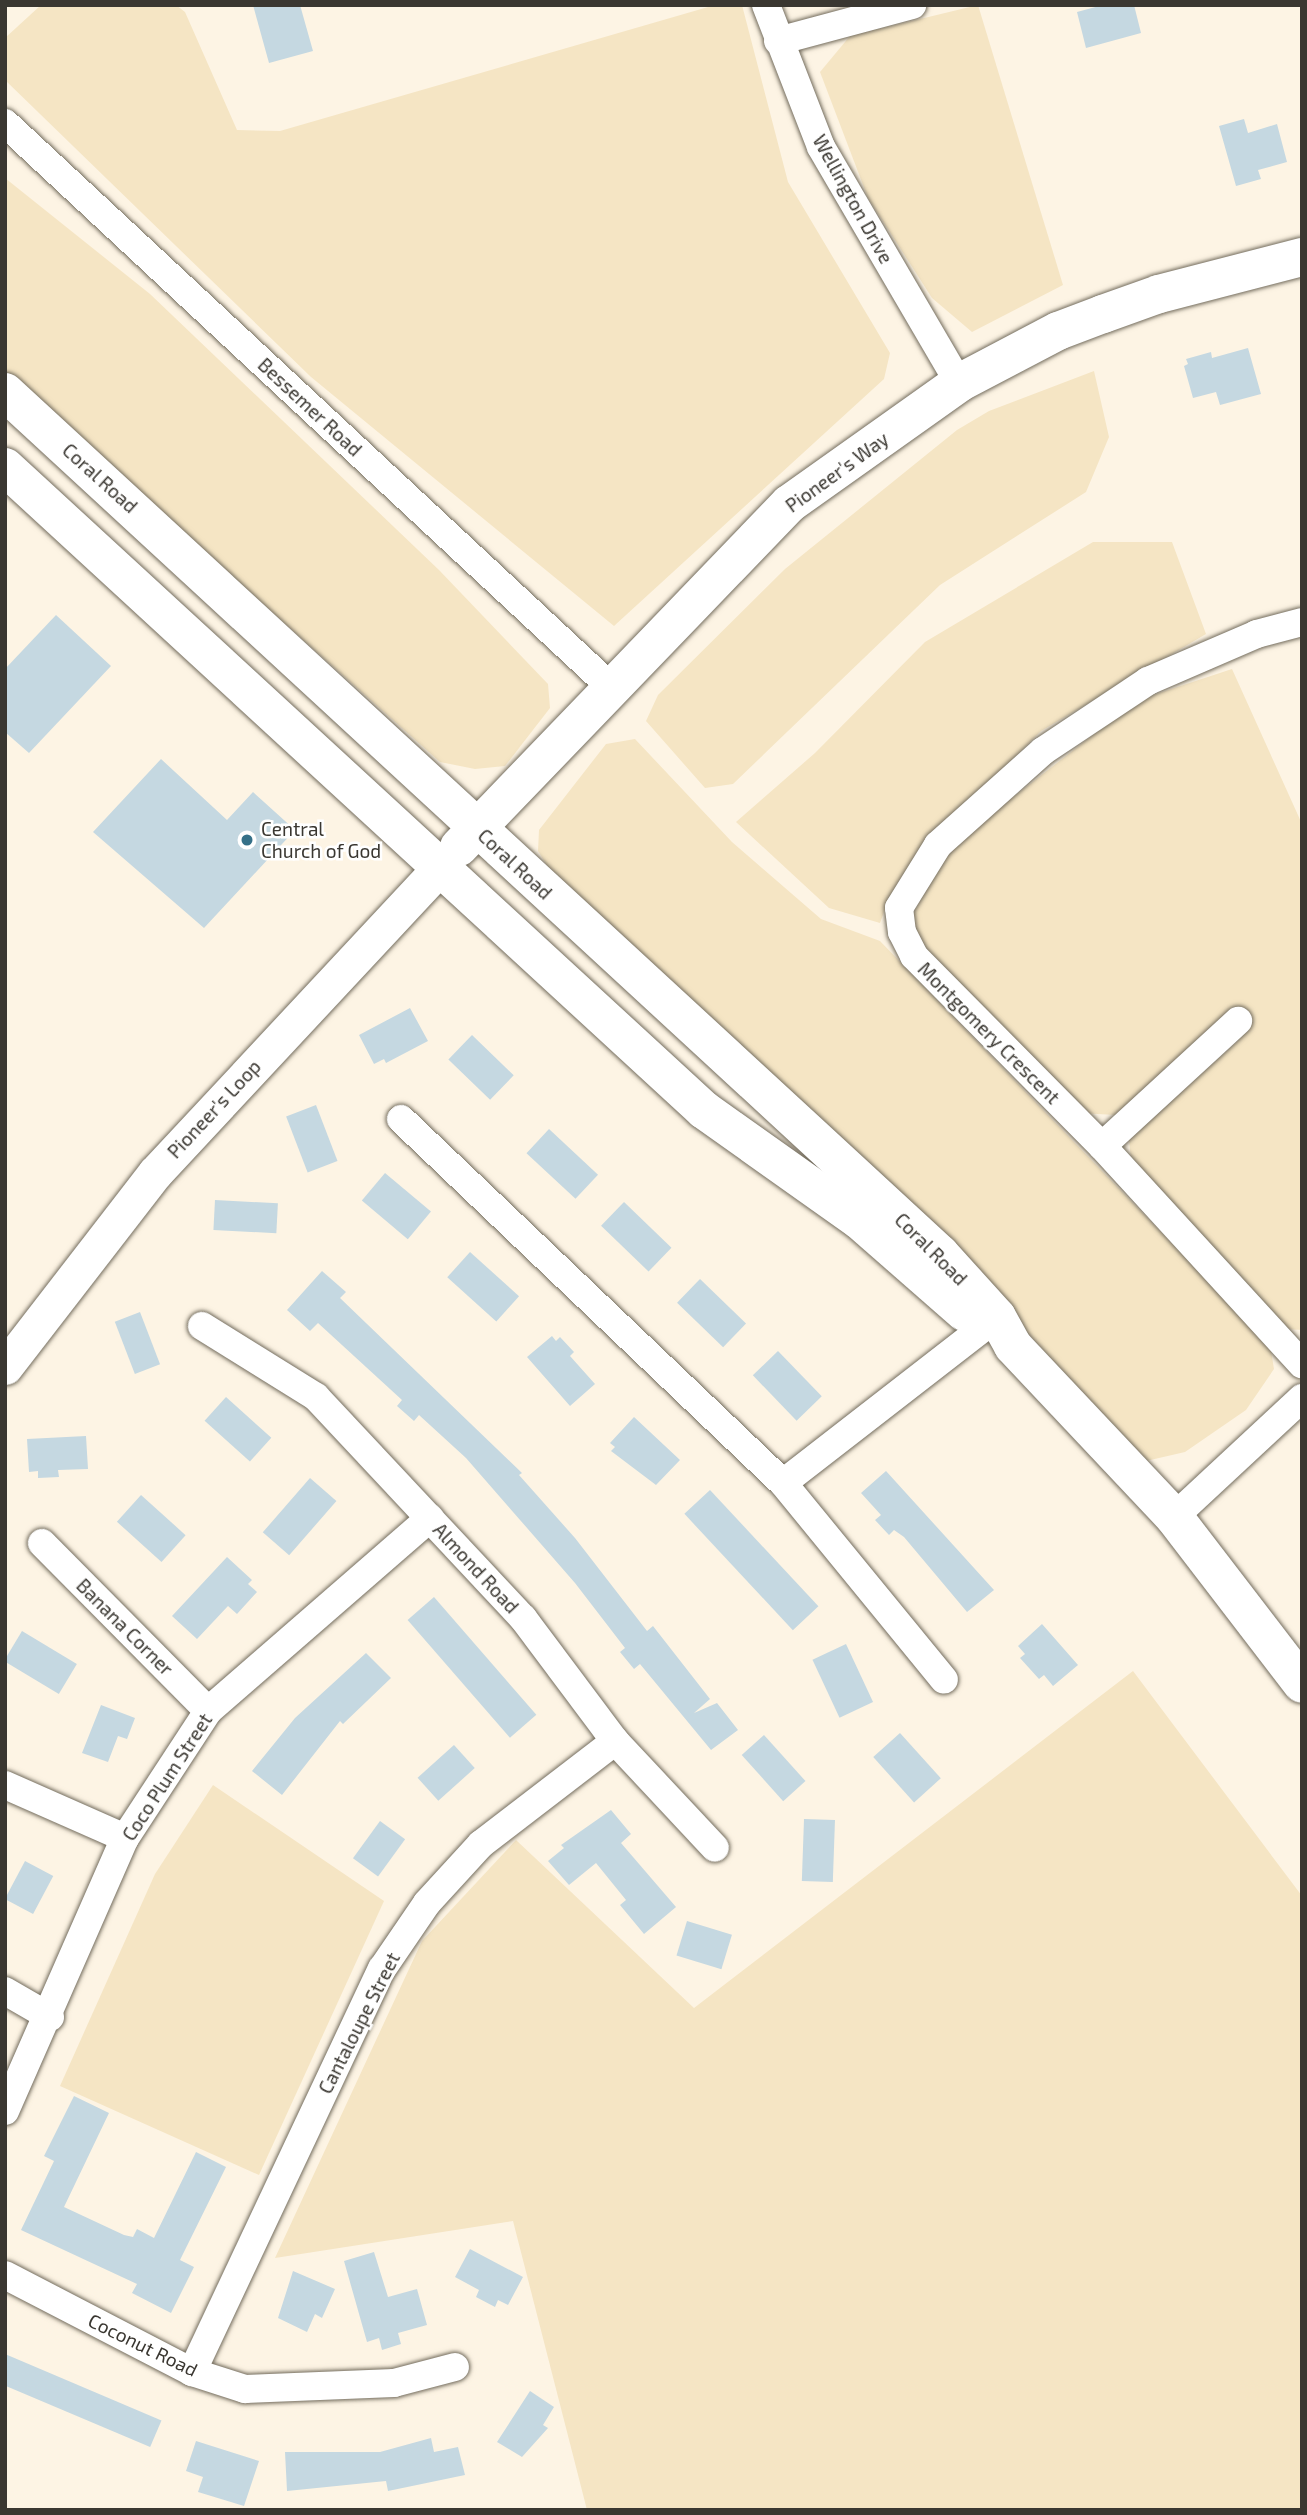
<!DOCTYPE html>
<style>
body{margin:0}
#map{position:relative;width:1307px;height:2515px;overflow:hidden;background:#fdf4e4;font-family:"Exo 2",sans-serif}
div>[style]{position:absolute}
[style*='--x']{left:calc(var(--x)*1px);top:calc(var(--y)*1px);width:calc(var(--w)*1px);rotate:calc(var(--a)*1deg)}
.green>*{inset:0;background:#f5e5c4}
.building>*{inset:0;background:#c5d8e1;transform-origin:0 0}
.roads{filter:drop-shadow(0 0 2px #736c5d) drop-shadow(0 0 2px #736c5d)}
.minor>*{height:28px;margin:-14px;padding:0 14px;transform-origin:14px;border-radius:14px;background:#fff}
.tertiary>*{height:35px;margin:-17.5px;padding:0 17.5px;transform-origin:17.5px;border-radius:17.5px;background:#fff}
.secondary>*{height:38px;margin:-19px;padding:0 19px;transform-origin:19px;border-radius:19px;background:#fff}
.dots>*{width:19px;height:19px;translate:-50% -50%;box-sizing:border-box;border:4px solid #fff;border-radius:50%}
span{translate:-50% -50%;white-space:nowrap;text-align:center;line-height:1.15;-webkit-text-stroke:5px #fff;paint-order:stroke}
.street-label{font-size:19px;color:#3a3731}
.poi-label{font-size:19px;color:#3a3731}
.left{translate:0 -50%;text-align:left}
.frame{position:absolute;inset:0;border:7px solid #3a3731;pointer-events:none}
</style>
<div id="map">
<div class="green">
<div style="clip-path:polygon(41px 5px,176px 5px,185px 12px,237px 130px,280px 131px,715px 5px,742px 5px,788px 182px,890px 353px,884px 379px,614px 626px,311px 377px,5px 80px,5px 38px)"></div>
<div style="clip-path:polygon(978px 5px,1063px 285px,972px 332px,932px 298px,868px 198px,820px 72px,850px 36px)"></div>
<div style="clip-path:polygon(5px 178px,150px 294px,439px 570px,548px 684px,550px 708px,505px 766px,475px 769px,440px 762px,5px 374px)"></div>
<div style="clip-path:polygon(1094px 371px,1109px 437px,1086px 492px,940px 585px,733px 784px,705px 788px,646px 721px,658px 695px,785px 569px,957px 430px,989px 411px)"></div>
<div style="clip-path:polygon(1093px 542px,1172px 542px,1206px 634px,1041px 731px,932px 840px,889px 898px,880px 923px,829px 908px,736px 822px,815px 753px,925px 642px)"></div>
<div style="clip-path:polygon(1232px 669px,1302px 824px,1302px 1330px,1283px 1329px,1131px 1161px,1129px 1139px,1238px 1041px,1247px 1012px,1232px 1007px,1184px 1061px,1116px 1115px,1079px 1113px,919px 955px,910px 920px,949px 847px,1138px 700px)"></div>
<div style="clip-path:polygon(635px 739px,732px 842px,821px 919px,880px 941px,1270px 1345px,1274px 1369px,1246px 1410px,1185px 1452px,1146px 1461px,1005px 1309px,561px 888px,538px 851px,539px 830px,606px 744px)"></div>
<div style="clip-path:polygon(1133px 1671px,1302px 1896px,1302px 2510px,587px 2510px,513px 2221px,275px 2258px,422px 1941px,516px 1840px,694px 2008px)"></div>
<div style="clip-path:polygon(213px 1785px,384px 1901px,259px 2175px,60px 2086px,155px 1874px)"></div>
</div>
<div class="building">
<div style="clip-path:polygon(253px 5px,300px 5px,313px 51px,269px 63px)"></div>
<div style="clip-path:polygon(1103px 5px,1134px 5px,1141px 33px,1086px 48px,1077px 12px)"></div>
<div style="clip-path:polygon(1244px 119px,1248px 133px,1277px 124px,1287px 162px,1258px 170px,1261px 179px,1236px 186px,1219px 126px)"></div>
<div style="clip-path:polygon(1248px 348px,1261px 394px,1220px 405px,1216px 392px,1193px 398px,1184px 366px,1188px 364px,1186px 359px,1211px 352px,1212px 358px)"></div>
<div style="clip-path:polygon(56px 615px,111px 666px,29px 753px,5px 732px,5px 669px)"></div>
<div style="clip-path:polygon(161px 759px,227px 820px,253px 792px,295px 830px,204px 928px,93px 832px)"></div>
<div style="clip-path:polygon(410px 1008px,428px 1041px,386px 1063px,384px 1059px,374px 1064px,359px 1035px)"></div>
<div style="left:472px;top:1035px;width:58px;height:34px;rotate:44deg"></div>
<div style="left:316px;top:1105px;width:60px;height:32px;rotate:69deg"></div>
<div style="left:549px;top:1129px;width:67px;height:33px;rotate:43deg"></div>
<div style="left:385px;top:1173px;width:60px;height:36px;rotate:40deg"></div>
<div style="left:215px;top:1200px;width:63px;height:30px;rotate:3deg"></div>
<div style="left:624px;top:1202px;width:66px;height:33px;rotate:44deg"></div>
<div style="left:470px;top:1252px;width:66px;height:34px;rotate:42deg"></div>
<div style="clip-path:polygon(322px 1271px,346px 1292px,340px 1298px,522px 1473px,519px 1475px,575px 1538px,647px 1631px,653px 1626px,710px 1699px,694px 1713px,717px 1703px,738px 1730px,711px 1750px,640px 1664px,634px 1669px,620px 1652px,625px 1648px,575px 1583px,466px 1458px,419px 1415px,414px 1421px,397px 1406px,402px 1400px,318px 1323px,310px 1331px,287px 1310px)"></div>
<div style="left:700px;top:1279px;width:64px;height:33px;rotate:44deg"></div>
<div style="left:140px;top:1312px;width:56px;height:27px;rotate:69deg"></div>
<div style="clip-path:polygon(552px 1336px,556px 1341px,560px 1337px,574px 1352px,570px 1356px,595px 1384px,570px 1406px,527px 1357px)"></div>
<div style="left:778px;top:1351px;width:63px;height:35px;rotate:46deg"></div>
<div style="left:226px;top:1397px;width:61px;height:32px;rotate:42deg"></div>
<div style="clip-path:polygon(634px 1417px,680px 1460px,656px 1485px,611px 1451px,615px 1447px,610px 1443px)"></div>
<div style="clip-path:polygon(86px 1436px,88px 1469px,58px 1470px,59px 1477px,38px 1478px,38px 1471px,29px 1472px,27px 1439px)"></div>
<div style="clip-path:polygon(886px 1471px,994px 1590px,967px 1612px,904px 1537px,894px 1530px,889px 1535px,875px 1520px,881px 1515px,861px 1493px)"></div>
<div style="left:310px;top:1478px;width:35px;height:72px;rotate:41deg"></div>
<div style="left:710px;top:1490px;width:159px;height:35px;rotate:47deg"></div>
<div style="left:141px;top:1495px;width:60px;height:36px;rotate:42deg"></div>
<div style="clip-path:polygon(227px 1557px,252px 1580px,248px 1584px,257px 1592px,237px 1614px,228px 1606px,197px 1639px,172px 1616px)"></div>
<div style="left:434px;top:1597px;width:156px;height:35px;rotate:49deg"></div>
<div style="clip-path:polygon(1042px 1624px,1078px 1665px,1053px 1686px,1044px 1675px,1039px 1679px,1020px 1658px,1025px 1654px,1018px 1646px)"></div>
<div style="left:22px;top:1631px;width:64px;height:35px;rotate:31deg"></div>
<div style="left:846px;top:1644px;width:64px;height:37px;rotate:65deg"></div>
<div style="clip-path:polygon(366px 1653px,391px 1678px,343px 1724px,340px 1721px,282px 1795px,252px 1771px,295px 1718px)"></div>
<div style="clip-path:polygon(101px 1705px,135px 1718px,127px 1739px,118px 1736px,108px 1762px,82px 1753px)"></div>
<div style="left:900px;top:1733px;width:61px;height:36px;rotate:48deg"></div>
<div style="left:764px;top:1735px;width:62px;height:30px;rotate:48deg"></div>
<div style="left:454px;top:1745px;width:31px;height:49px;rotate:48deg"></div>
<div style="clip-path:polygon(611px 1810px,631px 1834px,621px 1843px,676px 1907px,644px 1934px,620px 1905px,626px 1900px,596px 1863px,569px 1885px,548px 1861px,564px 1848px,561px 1845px)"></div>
<div style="left:804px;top:1819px;width:31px;height:62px;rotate:2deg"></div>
<div style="left:380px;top:1821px;width:31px;height:46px;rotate:36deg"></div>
<div style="left:25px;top:1861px;width:32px;height:43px;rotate:28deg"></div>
<div style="left:687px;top:1921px;width:47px;height:36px;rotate:17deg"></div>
<div style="clip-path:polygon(74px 2096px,109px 2113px,64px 2207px,124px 2235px,133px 2237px,137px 2229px,154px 2238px,196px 2152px,226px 2167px,180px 2260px,194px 2267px,171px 2313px,132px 2293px,137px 2284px,21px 2230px,54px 2161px,44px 2156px)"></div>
<div style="clip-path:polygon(470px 2249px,523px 2277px,508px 2305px,498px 2300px,495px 2307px,476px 2297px,479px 2290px,455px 2277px)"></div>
<div style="clip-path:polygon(374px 2252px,388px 2297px,417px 2289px,427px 2325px,398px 2333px,401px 2344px,382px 2350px,379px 2338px,367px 2342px,344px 2261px)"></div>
<div style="clip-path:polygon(293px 2271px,335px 2289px,322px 2318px,315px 2314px,307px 2332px,278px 2318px)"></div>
<div style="left:5px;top:2354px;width:170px;height:29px;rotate:23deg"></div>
<div style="clip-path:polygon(530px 2391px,554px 2407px,543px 2425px,548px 2428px,522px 2457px,497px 2442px)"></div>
<div style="clip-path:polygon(431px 2438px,434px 2452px,458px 2447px,465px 2475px,388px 2491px,386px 2481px,287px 2491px,285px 2452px,380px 2452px)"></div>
<div style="clip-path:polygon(196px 2441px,259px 2461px,244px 2506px,198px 2492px,203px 2477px,186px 2471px)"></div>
</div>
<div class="roads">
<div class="minor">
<div style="--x:766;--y:5;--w:152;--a:68.8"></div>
<div style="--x:821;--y:147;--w:273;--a:59.7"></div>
<div style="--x:778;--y:41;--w:139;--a:-15"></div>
<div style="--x:5;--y:123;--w:832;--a:42.95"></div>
<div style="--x:1302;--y:622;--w:47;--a:165.1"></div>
<div style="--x:1257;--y:634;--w:119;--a:156.7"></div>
<div style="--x:1148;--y:681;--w:126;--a:146.3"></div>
<div style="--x:1043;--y:751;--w:141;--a:138.2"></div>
<div style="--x:938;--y:845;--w:74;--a:121.8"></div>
<div style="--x:899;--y:908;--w:24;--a:83"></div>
<div style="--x:902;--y:932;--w:27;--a:63"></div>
<div style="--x:914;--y:956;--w:267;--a:45.3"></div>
<div style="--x:1102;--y:1146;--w:296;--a:47.5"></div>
<div style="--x:401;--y:1119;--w:528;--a:43.62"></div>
<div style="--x:783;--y:1483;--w:254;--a:50.7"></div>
<div style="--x:1102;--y:1146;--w:185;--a:-42.6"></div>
<div style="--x:202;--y:1326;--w:134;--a:31.9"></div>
<div style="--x:316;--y:1397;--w:303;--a:46.9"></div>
<div style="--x:523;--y:1618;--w:154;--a:53.2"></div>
<div style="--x:615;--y:1741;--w:146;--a:46.9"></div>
<div style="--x:783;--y:1483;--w:271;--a:-37.8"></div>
<div style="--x:1174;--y:1517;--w:175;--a:-42.9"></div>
<div style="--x:42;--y:1543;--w:236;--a:45.3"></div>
<div style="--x:5;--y:1785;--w:131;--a:23.8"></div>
<div style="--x:5;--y:1991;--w:52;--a:30"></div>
<div style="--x:5;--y:2111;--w:298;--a:-66.3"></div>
<div style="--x:125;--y:1838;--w:152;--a:-56.8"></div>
<div style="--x:208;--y:1711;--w:294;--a:-41"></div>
<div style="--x:5;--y:2275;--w:211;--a:27.4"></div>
<div style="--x:192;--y:2372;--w:56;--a:17.8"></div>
<div style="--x:245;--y:2389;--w:149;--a:-2.3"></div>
<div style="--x:394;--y:2383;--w:63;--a:-14.7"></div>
<div style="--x:192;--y:2372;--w:446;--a:-64.8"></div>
<div style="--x:382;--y:1969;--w:80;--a:-55.7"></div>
<div style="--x:427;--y:1903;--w:80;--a:-47.5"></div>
<div style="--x:481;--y:1844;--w:169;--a:-37.5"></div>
</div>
<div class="tertiary">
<div style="--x:5;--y:1367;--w:245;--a:-52.3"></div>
<div style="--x:155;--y:1173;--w:420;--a:-47"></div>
</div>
<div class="secondary">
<div style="--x:5;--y:392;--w:1272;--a:42.67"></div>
<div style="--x:940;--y:1254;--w:85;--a:47.9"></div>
<div style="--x:997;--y:1317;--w:33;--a:61"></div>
<div style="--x:1013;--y:1346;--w:235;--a:46.7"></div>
<div style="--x:1174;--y:1517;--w:210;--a:52.5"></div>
<div style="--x:5;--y:467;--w:950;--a:42.61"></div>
<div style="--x:704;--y:1110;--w:190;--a:35.4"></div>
<div style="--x:859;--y:1220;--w:140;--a:41.2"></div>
<div style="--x:459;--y:847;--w:476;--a:-46.1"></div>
<div style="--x:789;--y:504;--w:209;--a:-35.4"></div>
<div style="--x:959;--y:383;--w:112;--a:-27.7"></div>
<div style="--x:1058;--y:331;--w:48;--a:-20.7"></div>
<div style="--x:1103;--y:314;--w:59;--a:-19.7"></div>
<div style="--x:1159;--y:294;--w:148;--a:-14.5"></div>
</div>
</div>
<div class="dots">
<div style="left:247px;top:840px;background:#357088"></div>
</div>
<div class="street-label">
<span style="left:853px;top:199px;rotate:61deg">Wellington Drive</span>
<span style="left:310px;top:407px;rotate:43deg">Bessemer Road</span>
<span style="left:837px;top:472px;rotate:-36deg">Pioneer's Way</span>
<span style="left:100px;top:478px;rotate:42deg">Coral Road</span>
<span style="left:515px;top:864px;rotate:43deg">Coral Road</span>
<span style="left:989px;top:1033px;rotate:45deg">Montgomery Crescent</span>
<span style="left:214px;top:1109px;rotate:-47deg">Pioneer's Loop</span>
<span style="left:931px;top:1249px;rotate:45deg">Coral Road</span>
<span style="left:476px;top:1568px;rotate:47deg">Almond Road</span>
<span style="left:125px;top:1627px;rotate:45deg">Banana Corner</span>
<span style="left:167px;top:1777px;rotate:-57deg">Coco Plum Street</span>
<span style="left:359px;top:2023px;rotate:-63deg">Cantaloupe Street</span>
<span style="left:143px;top:2345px;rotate:26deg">Coconut Road</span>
</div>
<div class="poi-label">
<span class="left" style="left:261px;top:840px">Central<br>Church of God</span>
</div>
<div class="frame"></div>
</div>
